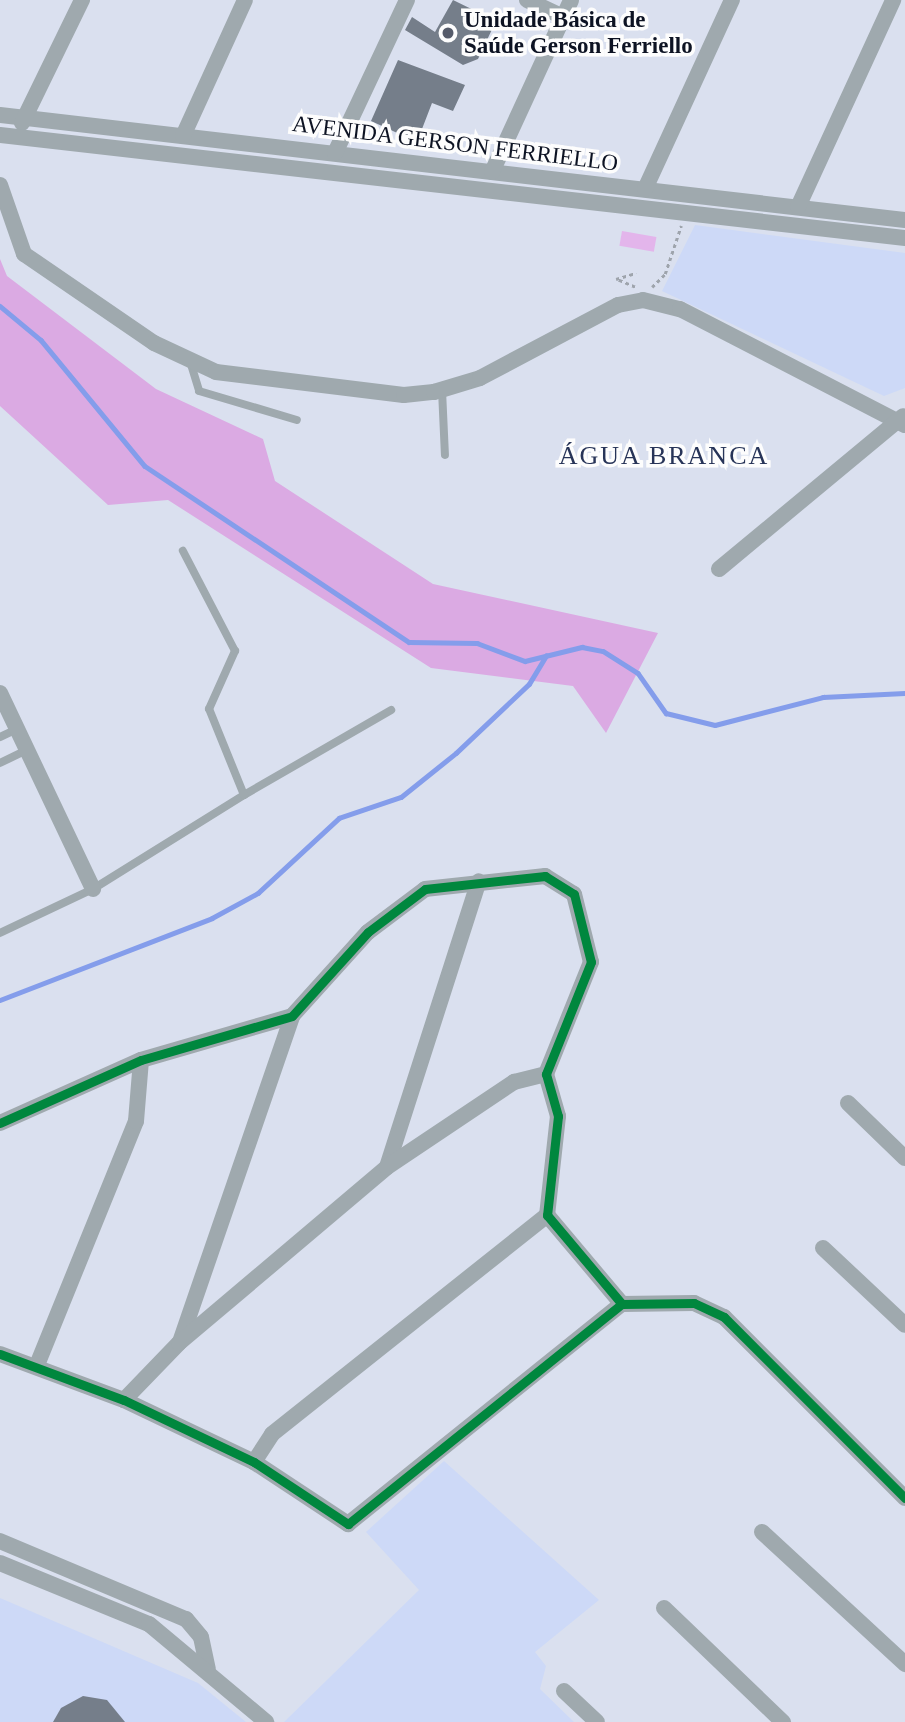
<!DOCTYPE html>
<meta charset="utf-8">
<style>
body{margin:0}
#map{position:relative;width:905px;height:1722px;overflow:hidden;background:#dae0ef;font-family:"Times New Roman",serif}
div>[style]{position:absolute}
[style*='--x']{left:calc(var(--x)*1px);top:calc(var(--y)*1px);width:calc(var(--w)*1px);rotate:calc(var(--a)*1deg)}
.built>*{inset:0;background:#cdd9f7}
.green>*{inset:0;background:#e3b5eb;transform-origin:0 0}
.forest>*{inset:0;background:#dbaae3}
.stream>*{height:4.5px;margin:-2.25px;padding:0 2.25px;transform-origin:2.25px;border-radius:2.25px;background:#849deb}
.building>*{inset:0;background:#757e8a}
.path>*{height:2.5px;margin-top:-1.25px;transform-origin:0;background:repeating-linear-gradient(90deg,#9ea4ac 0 3.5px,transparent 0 7px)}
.service>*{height:8px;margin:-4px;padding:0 4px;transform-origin:4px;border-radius:4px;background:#9fa9ae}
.minor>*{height:16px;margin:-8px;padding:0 8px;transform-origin:8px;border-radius:8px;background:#9fa9ae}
.cycleway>*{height:9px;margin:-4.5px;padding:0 4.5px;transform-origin:4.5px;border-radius:4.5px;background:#00873e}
.dots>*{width:19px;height:19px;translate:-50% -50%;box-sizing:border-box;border:4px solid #fdfdfd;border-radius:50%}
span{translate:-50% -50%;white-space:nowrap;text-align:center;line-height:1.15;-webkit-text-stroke:7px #fdfdfd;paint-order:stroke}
.poi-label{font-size:23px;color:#0d1323;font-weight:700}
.left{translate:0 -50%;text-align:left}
.street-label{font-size:23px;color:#0d1323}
.quarter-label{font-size:26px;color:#273458;letter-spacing:2px}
</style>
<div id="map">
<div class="built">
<div style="clip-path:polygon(695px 225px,905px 253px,905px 388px,884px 396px,662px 291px)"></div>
<div style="clip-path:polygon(444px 1461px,599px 1600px,535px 1652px,546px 1666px,540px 1689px,574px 1722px,284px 1722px,419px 1590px,366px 1532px)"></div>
<div style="clip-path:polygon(0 1598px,198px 1683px,246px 1722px,0 1722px)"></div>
</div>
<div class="green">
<div style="left:622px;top:231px;width:35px;height:15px;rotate:10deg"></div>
</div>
<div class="forest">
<div style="clip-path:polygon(0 259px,7px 276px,156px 389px,263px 439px,275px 481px,433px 584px,658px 633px,606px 733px,573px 686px,431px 668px,168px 500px,108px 505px,0 406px)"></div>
</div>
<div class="stream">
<div style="--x:0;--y:306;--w:53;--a:39.7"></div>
<div style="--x:41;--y:340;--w:163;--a:50.5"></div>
<div style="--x:145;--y:466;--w:317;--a:33.7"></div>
<div style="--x:409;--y:642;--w:68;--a:0.8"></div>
<div style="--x:477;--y:643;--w:51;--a:20.6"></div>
<div style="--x:525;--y:661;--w:59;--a:-13.8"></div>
<div style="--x:582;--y:647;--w:21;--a:11"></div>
<div style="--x:603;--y:651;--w:41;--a:32.2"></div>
<div style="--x:638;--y:673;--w:49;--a:55"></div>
<div style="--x:666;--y:713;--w:50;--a:13.8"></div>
<div style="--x:715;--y:725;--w:112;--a:-14.5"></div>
<div style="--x:823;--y:697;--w:82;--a:-2.8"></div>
<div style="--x:0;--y:1000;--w:227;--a:-21.1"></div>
<div style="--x:212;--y:918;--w:52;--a:-28.5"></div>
<div style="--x:258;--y:893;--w:110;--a:-42.8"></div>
<div style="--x:339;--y:818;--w:65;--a:-18.7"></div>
<div style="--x:401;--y:797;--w:70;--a:-38.7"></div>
<div style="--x:456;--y:753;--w:100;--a:-43.4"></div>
<div style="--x:529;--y:684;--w:33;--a:-59"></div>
</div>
<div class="building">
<div style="clip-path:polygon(453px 0,496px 21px,478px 59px,463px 65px,405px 30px,412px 17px,435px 32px)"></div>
<div style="clip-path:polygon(398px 60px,465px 85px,453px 111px,432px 103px,417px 142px,371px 121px)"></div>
<div style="clip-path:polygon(83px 1696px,107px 1700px,125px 1722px,53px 1722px,61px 1708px)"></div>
</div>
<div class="path">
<div style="--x:635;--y:287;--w:21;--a:-157"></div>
<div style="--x:616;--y:279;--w:21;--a:-17"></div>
<div style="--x:652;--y:287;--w:18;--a:-45"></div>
<div style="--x:665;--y:274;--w:51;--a:-71.6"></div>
</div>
<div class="service">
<div style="--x:190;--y:361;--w:31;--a:73"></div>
<div style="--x:199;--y:391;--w:102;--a:16.5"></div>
<div style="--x:442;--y:390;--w:65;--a:87.4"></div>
<div style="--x:0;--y:737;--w:19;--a:-25"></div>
<div style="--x:0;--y:763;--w:30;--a:-26"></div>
<div style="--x:244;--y:795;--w:170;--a:-30"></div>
<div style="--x:0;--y:933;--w:103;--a:-25.3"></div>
<div style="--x:93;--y:889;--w:178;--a:-31.9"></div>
<div style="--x:244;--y:795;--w:93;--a:-112.1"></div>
<div style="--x:209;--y:709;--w:64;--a:-65.9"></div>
<div style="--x:235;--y:651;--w:113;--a:-117.5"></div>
</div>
<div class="minor">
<div style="--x:527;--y:0;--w:40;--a:25"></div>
<div style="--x:0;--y:115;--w:911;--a:6.62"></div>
<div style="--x:22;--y:123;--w:137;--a:-64"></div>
<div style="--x:0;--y:135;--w:911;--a:6.49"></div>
<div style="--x:183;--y:136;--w:149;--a:-65.5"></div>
<div style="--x:335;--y:153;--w:169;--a:-64.8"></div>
<div style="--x:492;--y:172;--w:189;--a:-65.3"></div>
<div style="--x:0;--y:185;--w:73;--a:70.8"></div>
<div style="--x:24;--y:254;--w:158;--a:34.4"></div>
<div style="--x:154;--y:343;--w:68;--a:25.1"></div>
<div style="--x:216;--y:372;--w:189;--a:7"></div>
<div style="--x:404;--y:395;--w:30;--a:-6"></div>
<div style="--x:434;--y:392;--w:48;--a:-16.9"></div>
<div style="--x:480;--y:378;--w:156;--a:-27.9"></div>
<div style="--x:618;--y:305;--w:25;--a:-11"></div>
<div style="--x:643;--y:300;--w:38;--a:14"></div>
<div style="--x:680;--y:309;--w:253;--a:27.3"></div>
<div style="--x:645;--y:189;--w:208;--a:-65.3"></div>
<div style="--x:798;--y:207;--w:228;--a:-65.3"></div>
<div style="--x:719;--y:569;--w:239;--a:-39.7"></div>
<div style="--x:0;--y:693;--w:217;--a:64.6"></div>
<div style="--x:848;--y:1103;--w:79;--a:44"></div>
<div style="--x:0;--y:1123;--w:154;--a:-24.1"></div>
<div style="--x:141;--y:1060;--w:157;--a:-16.2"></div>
<div style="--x:292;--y:1016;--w:113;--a:-47.9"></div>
<div style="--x:368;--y:932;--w:71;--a:-37"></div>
<div style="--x:425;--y:889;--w:121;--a:-6.2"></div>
<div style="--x:545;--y:876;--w:34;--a:32"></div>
<div style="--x:574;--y:894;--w:70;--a:76"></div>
<div style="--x:591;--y:962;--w:121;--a:111.9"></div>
<div style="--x:546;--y:1074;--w:44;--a:74.1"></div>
<div style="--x:558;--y:1116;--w:100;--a:96.3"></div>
<div style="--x:547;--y:1215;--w:116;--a:49.9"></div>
<div style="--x:387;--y:1167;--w:300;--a:-72.2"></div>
<div style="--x:823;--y:1248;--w:112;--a:43.2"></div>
<div style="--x:180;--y:1342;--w:345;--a:-71"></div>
<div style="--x:0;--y:1354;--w:132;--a:20.4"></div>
<div style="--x:124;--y:1400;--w:144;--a:25.5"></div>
<div style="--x:254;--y:1462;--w:113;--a:33.4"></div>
<div style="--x:348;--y:1524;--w:351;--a:-38.8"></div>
<div style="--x:622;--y:1304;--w:72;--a:-0.8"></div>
<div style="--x:694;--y:1303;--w:33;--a:25"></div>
<div style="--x:724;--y:1317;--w:256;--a:45"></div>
<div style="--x:37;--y:1365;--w:263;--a:-67.9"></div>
<div style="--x:136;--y:1121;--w:61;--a:-85.3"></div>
<div style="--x:124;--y:1400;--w:79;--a:-46"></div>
<div style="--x:179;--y:1343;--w:272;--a:-40.2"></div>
<div style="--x:387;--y:1167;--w:153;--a:-33.8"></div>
<div style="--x:514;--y:1082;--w:33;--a:-14"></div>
<div style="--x:254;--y:1462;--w:33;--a:-57"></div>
<div style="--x:272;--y:1434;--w:352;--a:-38.5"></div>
<div style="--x:762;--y:1532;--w:195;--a:42.7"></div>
<div style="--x:0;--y:1541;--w:202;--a:22.8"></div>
<div style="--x:186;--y:1619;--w:23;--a:50"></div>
<div style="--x:201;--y:1637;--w:33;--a:78"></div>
<div style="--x:0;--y:1563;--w:161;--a:22.3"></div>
<div style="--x:149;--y:1624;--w:153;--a:39.9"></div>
<div style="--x:664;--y:1608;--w:165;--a:43.8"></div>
<div style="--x:564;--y:1691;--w:45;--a:43.2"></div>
</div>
<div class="cycleway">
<div style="--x:0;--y:1123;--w:154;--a:-24.1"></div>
<div style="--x:141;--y:1060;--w:157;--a:-16.2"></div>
<div style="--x:292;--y:1016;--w:113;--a:-47.9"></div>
<div style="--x:368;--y:932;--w:71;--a:-37"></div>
<div style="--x:425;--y:889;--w:121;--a:-6.2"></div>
<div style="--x:545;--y:876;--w:34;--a:32"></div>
<div style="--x:574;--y:894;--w:70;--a:76"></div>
<div style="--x:591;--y:962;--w:121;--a:111.9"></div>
<div style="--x:546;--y:1074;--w:44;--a:74.1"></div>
<div style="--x:558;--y:1116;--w:100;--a:96.3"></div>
<div style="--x:547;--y:1215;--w:116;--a:49.9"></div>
<div style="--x:0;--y:1354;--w:132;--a:20.4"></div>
<div style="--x:124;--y:1400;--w:144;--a:25.5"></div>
<div style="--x:254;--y:1462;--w:113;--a:33.4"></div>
<div style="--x:348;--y:1524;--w:351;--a:-38.8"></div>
<div style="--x:622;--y:1304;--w:72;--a:-0.8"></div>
<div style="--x:694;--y:1303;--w:33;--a:25"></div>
<div style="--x:724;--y:1317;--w:256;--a:45"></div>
</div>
<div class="dots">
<div style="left:448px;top:33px;background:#555b6a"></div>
</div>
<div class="poi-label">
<span class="left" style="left:464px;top:33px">Unidade Básica de<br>Saúde Gerson Ferriello</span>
</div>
<div class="street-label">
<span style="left:455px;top:144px;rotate:7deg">AVENIDA GERSON FERRIELLO</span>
</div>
<div class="quarter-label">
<span style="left:664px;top:456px">ÁGUA BRANCA</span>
</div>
</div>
